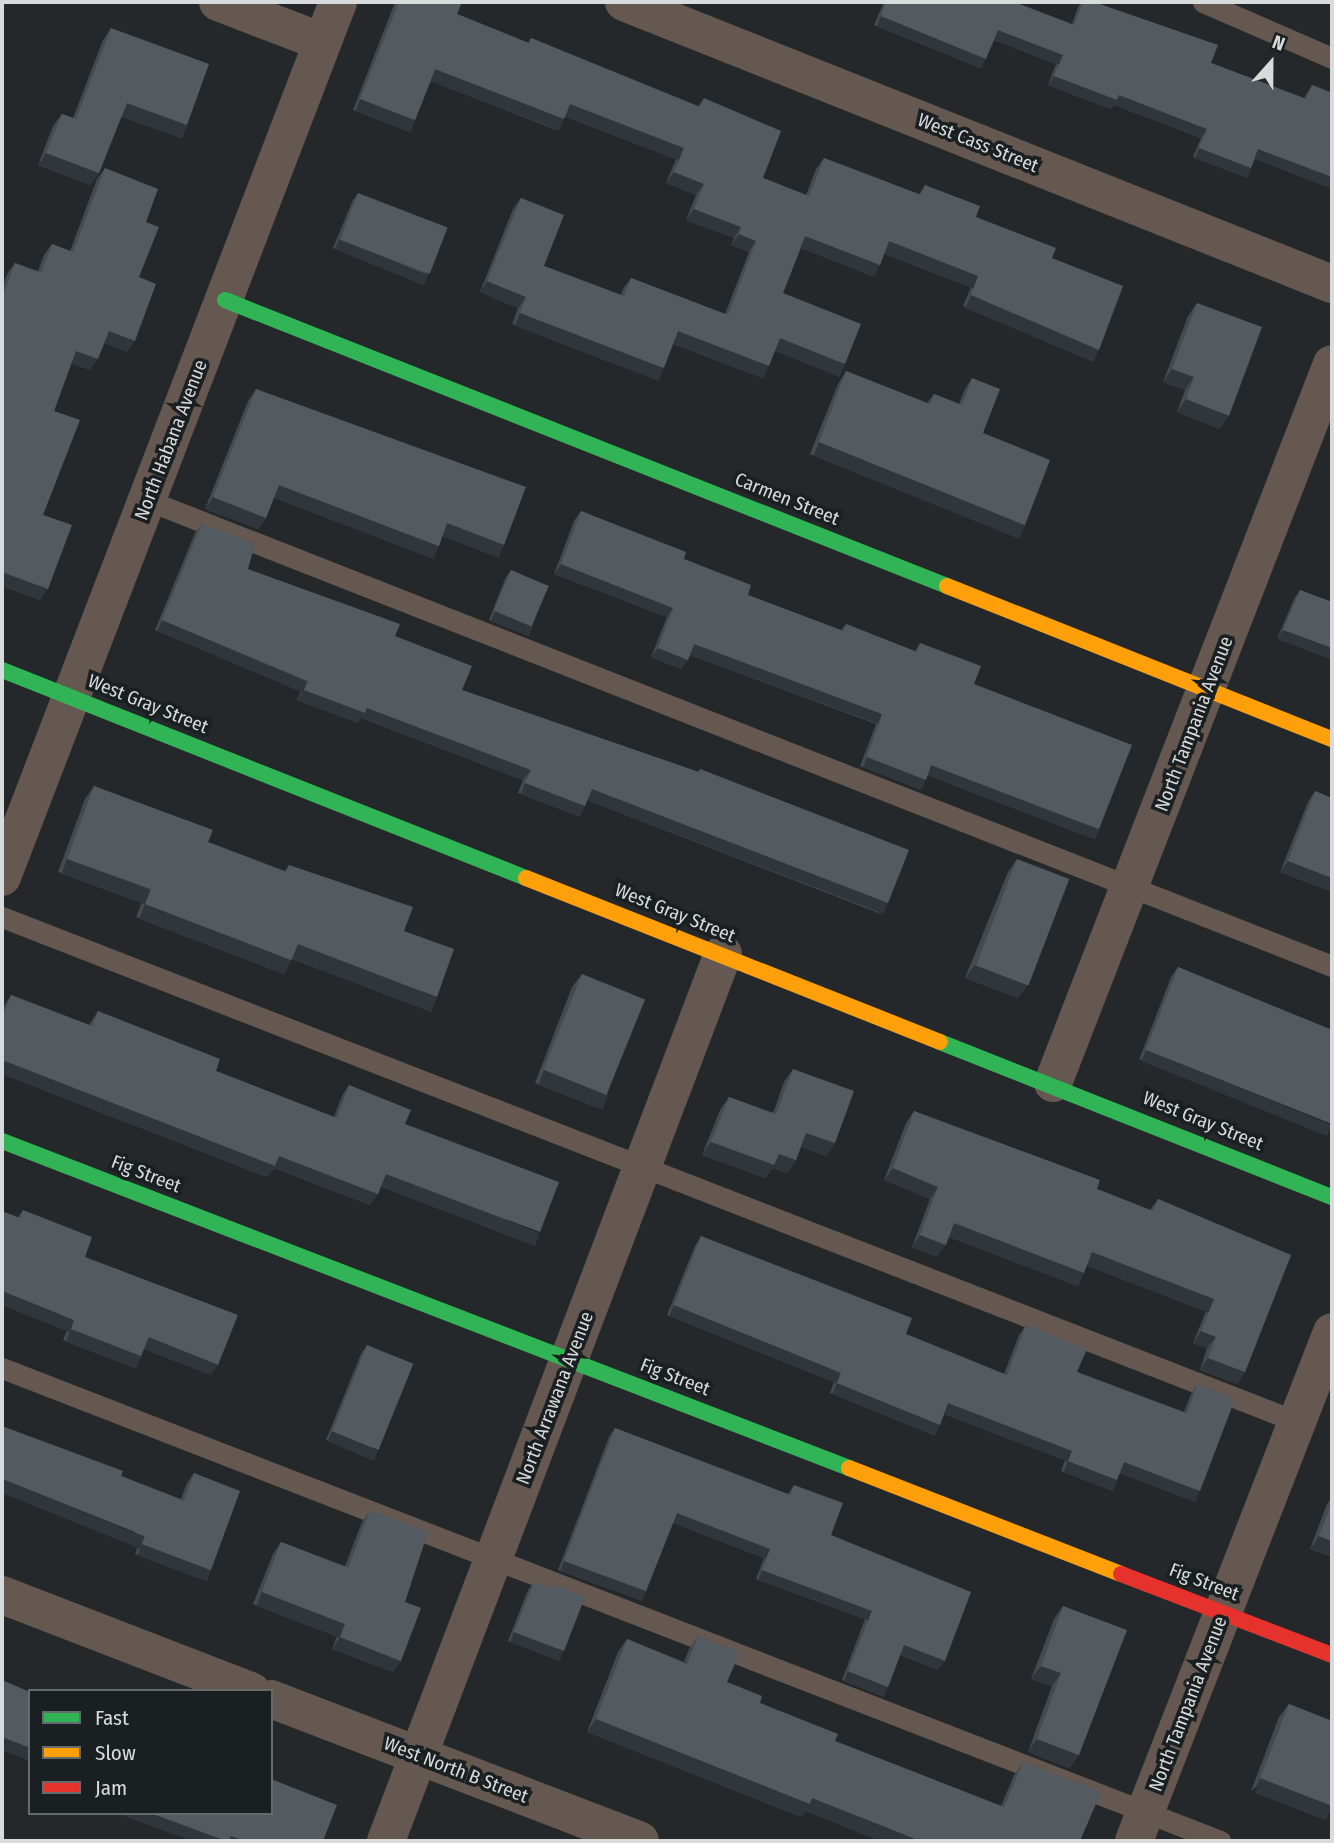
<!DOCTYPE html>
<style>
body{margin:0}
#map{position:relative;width:1334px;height:1843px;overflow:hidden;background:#25282a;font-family:"Fira Sans Condensed",sans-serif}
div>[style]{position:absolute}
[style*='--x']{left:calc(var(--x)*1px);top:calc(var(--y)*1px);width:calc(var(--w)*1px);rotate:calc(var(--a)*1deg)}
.lane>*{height:21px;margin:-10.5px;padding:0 10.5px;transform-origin:10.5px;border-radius:10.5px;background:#645850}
.street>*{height:38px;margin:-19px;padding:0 19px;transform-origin:19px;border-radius:19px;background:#645850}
.fast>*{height:16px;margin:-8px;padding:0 8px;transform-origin:8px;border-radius:8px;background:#30b455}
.slow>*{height:16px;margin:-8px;padding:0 8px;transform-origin:8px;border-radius:8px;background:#ff9f0a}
.jam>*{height:16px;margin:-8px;padding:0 8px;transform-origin:8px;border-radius:8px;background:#e5322d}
.wall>*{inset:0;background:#434b50}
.shaded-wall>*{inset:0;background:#30363b;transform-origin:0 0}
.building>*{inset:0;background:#535a60;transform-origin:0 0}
span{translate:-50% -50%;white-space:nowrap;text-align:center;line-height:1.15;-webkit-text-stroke:7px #1a1f21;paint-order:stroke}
.street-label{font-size:19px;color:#d8dbdc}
.frame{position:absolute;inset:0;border:4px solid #d8dbdc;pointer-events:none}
.legend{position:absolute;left:28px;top:1689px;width:245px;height:126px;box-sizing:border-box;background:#1a1f21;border:2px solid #666a6c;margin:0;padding:9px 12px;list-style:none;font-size:21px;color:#d8dbdc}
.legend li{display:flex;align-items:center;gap:14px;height:35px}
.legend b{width:35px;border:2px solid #666a6c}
.north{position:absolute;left:1236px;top:28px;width:70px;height:70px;-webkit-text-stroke:5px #1a1f21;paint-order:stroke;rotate:21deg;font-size:19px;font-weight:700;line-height:28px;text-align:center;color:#d8dbdc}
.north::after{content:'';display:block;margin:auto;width:24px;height:32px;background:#d8dbdc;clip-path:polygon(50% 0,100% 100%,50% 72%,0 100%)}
</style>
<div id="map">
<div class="lane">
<div style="--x:1203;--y:2;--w:141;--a:23.5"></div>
<div style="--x:147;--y:500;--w:1273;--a:21.47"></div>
<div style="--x:2;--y:917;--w:1391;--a:21.29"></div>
<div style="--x:2;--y:1368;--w:1307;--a:21.22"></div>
</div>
<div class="street">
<div style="--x:218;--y:2;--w:111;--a:21"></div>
<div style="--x:624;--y:2;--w:762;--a:21.72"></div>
<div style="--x:2;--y:877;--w:937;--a:-68.99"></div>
<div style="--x:1053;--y:1083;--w:771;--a:-68.79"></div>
<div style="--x:2;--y:1595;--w:267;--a:21.1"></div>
<div style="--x:271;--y:1699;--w:395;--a:21"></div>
<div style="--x:386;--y:1841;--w:949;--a:-69.2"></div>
<div style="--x:1134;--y:1841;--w:546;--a:-68.74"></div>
</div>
<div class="fast">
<div style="--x:225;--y:300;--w:777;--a:21.61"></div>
<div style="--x:2;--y:670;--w:564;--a:21.65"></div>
<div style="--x:940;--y:1042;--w:422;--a:21.6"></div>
<div style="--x:2;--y:1141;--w:908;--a:21.11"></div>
</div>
<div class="slow">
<div style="--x:947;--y:586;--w:414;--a:21.7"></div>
<div style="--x:526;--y:878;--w:445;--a:21.6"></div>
<div style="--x:849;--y:1468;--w:292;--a:21.3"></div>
</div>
<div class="jam">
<div style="--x:1121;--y:1574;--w:226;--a:21"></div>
</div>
<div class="wall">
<div style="clip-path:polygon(395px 2px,462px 2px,457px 14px,528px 43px,531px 38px,698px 106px,704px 98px,763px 178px,806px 195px,816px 169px,824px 158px,919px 194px,925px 185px,976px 217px,1052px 258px,1091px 361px,963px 306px,971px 287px,884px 254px,880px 265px,872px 276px,801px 248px,783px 293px,845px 364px,837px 375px,775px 351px,761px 377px,673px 344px,656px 379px,512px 324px,518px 308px,480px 292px,513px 209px,521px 198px,544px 266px,621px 295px,623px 289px,631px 278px,725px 314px,749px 252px,731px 245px,734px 238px,686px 220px,696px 195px,666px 183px,676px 159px,565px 116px,556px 130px,431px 81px,415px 120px,407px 131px,353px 110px)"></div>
<div style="clip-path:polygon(884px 2px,1014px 2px,1072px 24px,1078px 7px,1082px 2px,1094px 2px,1211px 63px,1304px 98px,1312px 85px,1332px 93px,1332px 187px,1331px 188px,1255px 159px,1251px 168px,1245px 177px,1193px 157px,1201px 138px,1114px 105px,1110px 109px,1048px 85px,1056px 64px,994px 40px,980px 68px,874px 25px)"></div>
<div style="clip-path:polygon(111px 28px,187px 125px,179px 137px,121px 116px,99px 173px,90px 185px,38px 165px,53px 126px,62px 114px,73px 118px,103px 40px)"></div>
<div style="clip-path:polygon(105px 168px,146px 222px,139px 277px,127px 352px,104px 343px,90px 370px,71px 363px,54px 411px,43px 515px,40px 600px,2px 586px,2px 289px,7px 274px,15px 263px,38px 271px,44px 255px,52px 244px,70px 251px,97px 179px)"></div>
<div style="clip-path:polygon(358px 193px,428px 275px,422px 284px,333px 248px,352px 202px)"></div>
<div style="clip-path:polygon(1197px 303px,1220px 429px,1177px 412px,1185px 390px,1163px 382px,1188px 316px)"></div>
<div style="clip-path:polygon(846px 371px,927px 403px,934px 394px,959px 404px,964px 391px,972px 378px,983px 433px,1025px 525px,1016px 537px,810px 454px,838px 384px)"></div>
<div style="clip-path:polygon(256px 389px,496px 556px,442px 536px,439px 546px,431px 557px,274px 497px,266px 518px,258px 529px,205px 509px,248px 401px)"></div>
<div style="clip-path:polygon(581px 511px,684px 559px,748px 595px,841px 630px,846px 624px,915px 651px,920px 643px,974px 684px,1099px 829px,1092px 838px,927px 775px,919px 789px,860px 766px,876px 724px,690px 655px,681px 669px,651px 657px,667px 617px,554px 574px,574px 521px)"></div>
<div style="clip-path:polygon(202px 523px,248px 569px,395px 636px,462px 690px,698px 772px,700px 769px,881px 914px,587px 800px,585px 806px,578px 816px,518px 793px,523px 780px,361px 718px,358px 723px,297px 700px,301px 691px,155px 630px,195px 533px)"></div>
<div style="clip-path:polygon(511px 570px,527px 635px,489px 620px,505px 579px)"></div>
<div style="clip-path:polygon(1300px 590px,1332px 602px,1277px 639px,1294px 599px)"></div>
<div style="clip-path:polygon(94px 786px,208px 842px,285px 871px,289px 865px,404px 931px,427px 1010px,292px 959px,282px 973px,136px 917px,142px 902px,58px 872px,85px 799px)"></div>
<div style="clip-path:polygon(1315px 791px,1332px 892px,1280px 872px,1308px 802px)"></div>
<div style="clip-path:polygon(1017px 859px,1027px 985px,1018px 998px,965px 978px,1008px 872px)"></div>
<div style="clip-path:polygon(1178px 967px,1332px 1030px,1139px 1060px,1171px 977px)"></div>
<div style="clip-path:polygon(582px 974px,598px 1108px,535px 1083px,572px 987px)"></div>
<div style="clip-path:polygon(11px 995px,89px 1025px,98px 1011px,216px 1071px,334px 1117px,342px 1096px,349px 1085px,405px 1124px,532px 1243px,381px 1186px,378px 1194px,370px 1205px,274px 1168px,267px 1177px,2px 1074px,2px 1009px)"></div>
<div style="clip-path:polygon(793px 1069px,835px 1143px,826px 1156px,801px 1147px,796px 1160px,787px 1173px,773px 1168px,765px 1178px,702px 1155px,720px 1110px,729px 1097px,773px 1113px,784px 1082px)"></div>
<div style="clip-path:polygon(914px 1111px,1097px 1189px,1150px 1210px,1158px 1199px,1291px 1255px,1245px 1372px,1237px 1384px,1200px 1370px,1207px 1348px,1193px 1343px,1206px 1311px,1087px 1265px,1084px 1273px,1076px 1285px,949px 1237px,937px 1257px,912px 1247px,930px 1199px,884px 1180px,906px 1123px)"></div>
<div style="clip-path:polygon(23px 1210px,85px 1257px,211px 1375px,144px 1349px,141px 1356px,134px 1367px,63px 1340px,67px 1330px,18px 1217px)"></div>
<div style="clip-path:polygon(701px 1236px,906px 1334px,1004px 1374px,1019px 1335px,1026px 1325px,1077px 1372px,1184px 1412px,1191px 1394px,1197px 1384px,1193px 1501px,1120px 1473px,1110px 1490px,1061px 1471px,1065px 1460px,944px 1414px,933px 1435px,830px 1393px,834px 1382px,667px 1315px,695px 1246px)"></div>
<div style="clip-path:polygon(367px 1345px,372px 1460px,326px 1440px,361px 1354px)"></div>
<div style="clip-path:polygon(615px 1428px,788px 1494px,794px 1485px,831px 1535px,938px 1670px,900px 1655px,888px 1687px,882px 1696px,842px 1680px,865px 1619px,756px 1579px,764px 1558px,673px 1523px,646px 1591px,640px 1600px,558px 1570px,609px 1437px)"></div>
<div style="clip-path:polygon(194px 1473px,211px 1570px,204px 1580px,135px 1554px,138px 1546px,121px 1476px,181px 1499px,187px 1483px)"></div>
<div style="clip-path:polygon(1332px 1497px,1332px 1557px,1310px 1549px,1327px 1504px)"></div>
<div style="clip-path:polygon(370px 1510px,405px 1602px,401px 1661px,393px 1672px,332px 1649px,337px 1636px,253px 1604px,273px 1554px,281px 1542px,345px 1566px,362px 1522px)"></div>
<div style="clip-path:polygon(534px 1582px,552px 1589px,555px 1585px,558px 1660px,508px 1641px,528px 1590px)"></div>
<div style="clip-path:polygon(1063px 1606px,1079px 1755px,1069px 1768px,1028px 1752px,1052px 1686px,1031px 1679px,1054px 1619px)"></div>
<div style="clip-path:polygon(698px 1636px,727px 1682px,760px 1703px,835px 1741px,1001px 1806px,1014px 1775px,1023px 1762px,1080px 1841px,805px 1811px,801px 1817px,587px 1732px,618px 1652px,627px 1639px,684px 1662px,689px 1649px)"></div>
<div style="clip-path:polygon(1289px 1704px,1332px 1721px,1251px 1791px,1279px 1717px)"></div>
</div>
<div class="shaded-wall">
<div style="clip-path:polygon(818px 2px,828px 2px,826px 5px)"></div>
<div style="left:881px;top:16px;width:113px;height:11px;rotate:22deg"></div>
<div style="left:998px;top:30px;width:70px;height:11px;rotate:21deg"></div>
<div style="left:435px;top:69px;width:138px;height:13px;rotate:21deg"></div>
<div style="clip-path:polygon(1054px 76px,1119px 95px,1207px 129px,1201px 138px,1114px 105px,1110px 109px,1048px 85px)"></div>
<div style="left:360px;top:99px;width:59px;height:13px;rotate:21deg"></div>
<div style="left:127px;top:103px;width:64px;height:15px;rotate:20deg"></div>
<div style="left:570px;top:104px;width:122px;height:14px;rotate:21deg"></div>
<div style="left:1199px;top:148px;width:56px;height:11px;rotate:21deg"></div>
<div style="clip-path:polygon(1258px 149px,1332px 177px,1332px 187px,1331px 188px,1252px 158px)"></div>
<div style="clip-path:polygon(46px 153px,99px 173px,90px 185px,38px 165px)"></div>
<div style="clip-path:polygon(674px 172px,704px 184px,696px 195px,666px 183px)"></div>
<div style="clip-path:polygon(694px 209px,741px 227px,734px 238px,686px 220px)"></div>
<div style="clip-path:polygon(739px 234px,756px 241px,749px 252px,731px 245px)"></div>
<div style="left:805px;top:236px;width:80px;height:13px;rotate:21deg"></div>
<div style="left:339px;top:239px;width:96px;height:11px;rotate:22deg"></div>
<div style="left:889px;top:241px;width:96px;height:14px;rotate:21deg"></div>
<div style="clip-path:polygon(487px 281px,526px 297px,518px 308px,480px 292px)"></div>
<div style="left:971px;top:295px;width:139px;height:14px;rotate:23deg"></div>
<div style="left:520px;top:313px;width:154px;height:14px;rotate:21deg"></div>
<div style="clip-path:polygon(109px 331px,135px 341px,127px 352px,101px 342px)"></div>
<div style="left:678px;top:331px;width:97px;height:14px;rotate:21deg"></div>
<div style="left:780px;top:338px;width:70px;height:14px;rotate:22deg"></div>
<div style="clip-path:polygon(76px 351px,98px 359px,90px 370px,68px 362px)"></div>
<div style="clip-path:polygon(1172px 369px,1194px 377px,1185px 390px,1163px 382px)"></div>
<div style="clip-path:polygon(1186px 399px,1229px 416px,1220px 429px,1177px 412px)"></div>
<div style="left:819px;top:442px;width:222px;height:15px;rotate:22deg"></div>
<div style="left:279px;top:485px;width:171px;height:14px;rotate:21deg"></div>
<div style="clip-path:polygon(213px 497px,266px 518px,258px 529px,205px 509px)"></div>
<div style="left:447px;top:523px;width:61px;height:14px;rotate:21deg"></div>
<div style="clip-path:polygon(561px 564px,673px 608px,667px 617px,554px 574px)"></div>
<div style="clip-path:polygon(2px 572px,48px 589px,40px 600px,2px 586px)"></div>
<div style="left:495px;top:611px;width:41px;height:11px;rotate:22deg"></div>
<div style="left:162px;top:620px;width:158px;height:12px;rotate:23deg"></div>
<div style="clip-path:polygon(1283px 630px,1332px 648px,1332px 660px,1277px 639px)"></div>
<div style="left:694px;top:644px;width:201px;height:12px;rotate:20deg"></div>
<div style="clip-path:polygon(658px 648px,688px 660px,681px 669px,651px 657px)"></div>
<div style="clip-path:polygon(304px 690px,367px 708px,531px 770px,523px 780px,361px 718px,358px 723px,297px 700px)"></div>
<div style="left:867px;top:757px;width:63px;height:11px;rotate:21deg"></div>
<div style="left:931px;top:765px;width:180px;height:11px;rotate:21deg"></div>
<div style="left:525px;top:783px;width:64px;height:12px;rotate:21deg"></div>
<div style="left:592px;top:789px;width:317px;height:12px;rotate:21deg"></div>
<div style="left:67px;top:859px;width:89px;height:16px;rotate:20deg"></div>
<div style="clip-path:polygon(1288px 861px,1332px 878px,1332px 892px,1280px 872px)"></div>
<div style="left:145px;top:904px;width:156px;height:16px;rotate:21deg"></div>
<div style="left:298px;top:944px;width:149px;height:16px;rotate:21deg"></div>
<div style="clip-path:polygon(975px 965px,1027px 985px,1018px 998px,965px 978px)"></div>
<div style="left:1146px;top:1050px;width:200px;height:12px;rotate:22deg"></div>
<div style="clip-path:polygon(2px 1060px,279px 1156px,378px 1194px,370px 1205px,274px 1168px,267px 1177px,2px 1074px)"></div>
<div style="left:544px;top:1070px;width:69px;height:16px;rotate:21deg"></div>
<div style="clip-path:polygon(806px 1133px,835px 1143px,826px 1156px,797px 1146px)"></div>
<div style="clip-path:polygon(711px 1142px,779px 1154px,796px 1160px,787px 1173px,773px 1168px,765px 1178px,702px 1155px)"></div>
<div style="clip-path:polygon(893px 1168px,938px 1187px,930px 1199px,884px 1180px)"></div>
<div style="left:386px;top:1174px;width:165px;height:14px;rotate:21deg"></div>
<div style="left:954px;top:1223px;width:139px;height:15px;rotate:21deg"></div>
<div style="clip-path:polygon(920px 1235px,946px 1245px,937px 1257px,912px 1247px)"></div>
<div style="left:1092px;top:1252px;width:131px;height:15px;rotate:21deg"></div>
<div style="left:2px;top:1291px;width:78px;height:13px;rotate:22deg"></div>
<div style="left:674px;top:1305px;width:180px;height:12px;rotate:22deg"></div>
<div style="left:71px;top:1329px;width:75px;height:14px;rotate:21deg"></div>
<div style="clip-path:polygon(1201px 1331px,1216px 1337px,1207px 1348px,1193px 1343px)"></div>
<div style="clip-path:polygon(149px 1337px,218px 1365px,211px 1375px,141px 1348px)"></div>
<div style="clip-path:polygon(1208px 1358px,1245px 1372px,1237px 1384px,1200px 1370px)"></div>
<div style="left:837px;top:1383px;width:111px;height:12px;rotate:22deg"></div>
<div style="left:948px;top:1403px;width:133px;height:12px;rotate:21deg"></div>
<div style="left:332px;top:1431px;width:50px;height:11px;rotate:23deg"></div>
<div style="left:1068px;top:1461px;width:53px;height:12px;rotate:21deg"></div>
<div style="left:1124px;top:1462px;width:81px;height:12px;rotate:21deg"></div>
<div style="left:2px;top:1479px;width:154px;height:13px;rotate:22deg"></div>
<div style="left:677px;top:1513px;width:100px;height:11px;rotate:21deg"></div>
<div style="clip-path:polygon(1319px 1536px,1332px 1541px,1332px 1557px,1310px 1549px)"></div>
<div style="left:142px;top:1544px;width:74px;height:12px;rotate:21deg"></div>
<div style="left:564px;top:1561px;width:87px;height:11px;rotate:20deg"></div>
<div style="left:762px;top:1570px;width:117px;height:11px;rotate:20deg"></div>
<div style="left:262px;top:1592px;width:89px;height:15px;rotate:21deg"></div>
<div style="left:514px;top:1632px;width:53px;height:11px;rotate:21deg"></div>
<div style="clip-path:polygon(340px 1637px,401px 1661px,393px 1672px,332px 1649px)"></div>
<div style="clip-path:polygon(904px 1645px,945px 1661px,938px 1670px,898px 1654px)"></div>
<div style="clip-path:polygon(1041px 1666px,1061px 1673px,1052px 1686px,1031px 1679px)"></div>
<div style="left:848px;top:1671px;width:43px;height:11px;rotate:22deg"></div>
<div style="clip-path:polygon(596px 1719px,812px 1798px,920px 1841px,879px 1841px,805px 1811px,801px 1817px,587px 1732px)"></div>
<div style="clip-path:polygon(2px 1737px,30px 1748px,30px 1761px,2px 1750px)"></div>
<div style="clip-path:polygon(1037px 1739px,1079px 1755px,1069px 1768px,1028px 1752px)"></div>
<div style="left:1260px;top:1778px;width:77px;height:16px;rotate:21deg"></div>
<div style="clip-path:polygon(116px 1813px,150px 1813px,226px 1841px,192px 1841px)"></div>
<div style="clip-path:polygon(231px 1836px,244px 1841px,228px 1841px)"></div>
</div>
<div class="building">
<div style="clip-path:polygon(399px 2px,462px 2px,457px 14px,529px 43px,531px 38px,700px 107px,704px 98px,781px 131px,763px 178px,809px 196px,824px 158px,921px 195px,925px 185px,980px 206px,976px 217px,1056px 248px,1052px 258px,1123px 286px,1099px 350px,971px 295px,978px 276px,889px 241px,880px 265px,805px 236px,783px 293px,861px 324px,845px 364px,780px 338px,769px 366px,678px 331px,664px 368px,520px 313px,526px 297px,487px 281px,521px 198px,564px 215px,544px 266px,624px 296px,631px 278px,728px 315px,756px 241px,739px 234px,741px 227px,694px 209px,704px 184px,674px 172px,684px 148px,570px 104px,564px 119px,435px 69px,415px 120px,360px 99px)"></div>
<div style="clip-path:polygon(886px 2px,1014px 2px,1074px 25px,1083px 2px,1094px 2px,1218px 45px,1211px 63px,1306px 99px,1312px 85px,1332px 93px,1332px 177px,1258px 149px,1251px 168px,1199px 148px,1207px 129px,1119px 95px,1117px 100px,1054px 76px,1063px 55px,998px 30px,986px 59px,881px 16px)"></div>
<div style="clip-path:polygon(111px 28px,209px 64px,187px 125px,127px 103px,99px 173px,46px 153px,62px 114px,76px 119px)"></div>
<div style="clip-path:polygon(105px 168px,158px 189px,146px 222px,159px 227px,139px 277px,156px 284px,135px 341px,109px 331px,98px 359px,76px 351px,54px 411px,80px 420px,43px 515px,72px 525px,48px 589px,2px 572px,2px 298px,15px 263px,41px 273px,52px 244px,73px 252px)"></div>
<div style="left:358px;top:193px;width:96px;height:50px;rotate:21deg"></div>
<div style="clip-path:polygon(1197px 303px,1262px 327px,1229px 416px,1186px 399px,1194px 377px,1172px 369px)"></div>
<div style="clip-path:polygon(846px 371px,930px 404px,934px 394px,962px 405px,972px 378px,1000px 389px,983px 433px,1050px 460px,1025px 525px,819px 442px)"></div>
<div style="clip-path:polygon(256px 389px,526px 487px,504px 545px,447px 523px,439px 546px,279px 485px,266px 518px,213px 497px)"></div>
<div style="clip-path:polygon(581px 511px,686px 552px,684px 559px,751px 585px,748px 595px,843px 631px,846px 624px,917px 652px,920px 643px,981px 666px,974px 684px,1132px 745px,1099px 829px,931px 765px,926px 780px,867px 757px,882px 714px,694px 644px,688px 660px,658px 648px,673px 608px,561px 564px)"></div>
<div style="clip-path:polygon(202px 523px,255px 544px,248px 569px,400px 624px,395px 636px,472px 666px,462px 690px,699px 772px,700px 769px,909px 850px,888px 903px,592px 789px,585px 806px,525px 783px,531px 770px,367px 708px,365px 713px,304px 690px,308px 681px,162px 620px)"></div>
<div style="left:511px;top:570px;width:41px;height:44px;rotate:23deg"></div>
<div style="clip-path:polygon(1300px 590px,1332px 602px,1332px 648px,1283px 630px)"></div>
<div style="clip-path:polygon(94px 786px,213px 830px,208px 842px,286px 872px,289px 865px,413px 907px,404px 931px,454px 949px,437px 997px,298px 944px,291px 960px,145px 904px,151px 889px,67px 859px)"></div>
<div style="clip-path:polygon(1315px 791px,1332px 798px,1332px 878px,1288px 861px)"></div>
<div style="left:1017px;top:859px;width:56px;height:114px;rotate:21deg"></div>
<div style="clip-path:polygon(1178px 967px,1332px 1030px,1332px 1124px,1146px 1050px)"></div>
<div style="left:582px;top:974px;width:68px;height:103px;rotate:22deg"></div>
<div style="clip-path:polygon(11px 995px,92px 1026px,98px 1011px,220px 1059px,216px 1071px,337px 1118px,349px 1085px,411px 1110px,405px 1124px,559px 1182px,540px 1232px,386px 1174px,378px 1194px,279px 1156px,275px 1166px,2px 1060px,2px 1018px)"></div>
<div style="clip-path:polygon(793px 1069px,854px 1091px,835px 1143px,806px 1133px,796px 1160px,779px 1154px,774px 1165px,711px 1142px,729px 1097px,776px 1114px)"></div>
<div style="clip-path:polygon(914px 1111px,1100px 1180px,1097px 1189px,1153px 1211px,1158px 1199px,1291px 1255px,1245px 1372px,1208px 1358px,1216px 1337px,1201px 1331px,1214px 1299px,1092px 1252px,1084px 1273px,954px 1223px,946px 1245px,920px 1235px,938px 1187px,893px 1168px)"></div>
<div style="clip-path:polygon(23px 1210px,92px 1237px,85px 1257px,238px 1315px,218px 1365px,149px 1337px,141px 1356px,71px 1329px,74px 1320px,2px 1291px,2px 1211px,20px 1218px)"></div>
<div style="clip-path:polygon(701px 1236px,912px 1318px,906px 1334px,1007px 1375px,1026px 1325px,1087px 1349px,1077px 1372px,1175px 1409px,1187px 1413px,1197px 1384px,1235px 1399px,1200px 1491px,1124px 1462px,1117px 1480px,1068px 1461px,1072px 1451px,948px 1403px,940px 1425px,837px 1383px,841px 1373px,674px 1305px)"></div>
<div style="left:367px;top:1345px;width:50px;height:93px;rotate:22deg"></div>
<div style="clip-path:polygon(2px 1426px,123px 1471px,121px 1476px,184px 1501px,194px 1473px,240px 1491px,211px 1570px,142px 1544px,145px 1536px,2px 1479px)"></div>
<div style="clip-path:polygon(615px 1428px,790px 1495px,794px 1485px,843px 1503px,831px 1535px,971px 1592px,945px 1661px,904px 1645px,888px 1687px,848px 1671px,872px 1611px,762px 1570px,770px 1549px,677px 1513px,646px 1591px,564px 1561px)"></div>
<div style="clip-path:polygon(1332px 1502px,1332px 1541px,1319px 1536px)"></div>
<div style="clip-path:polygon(370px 1510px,428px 1532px,405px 1602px,421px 1608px,401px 1661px,340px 1637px,345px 1624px,262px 1592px,281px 1542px,348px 1568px)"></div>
<div style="clip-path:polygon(534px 1582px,553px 1589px,555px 1585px,585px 1597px,564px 1651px,514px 1632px)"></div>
<div style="clip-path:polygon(1063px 1606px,1127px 1630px,1079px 1755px,1037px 1739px,1061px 1673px,1041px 1666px)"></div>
<div style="clip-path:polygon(698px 1636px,740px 1652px,727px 1682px,762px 1696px,760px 1703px,838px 1734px,835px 1741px,1004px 1807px,1023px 1762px,1101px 1792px,1080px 1841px,920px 1841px,812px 1798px,810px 1804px,596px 1719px,627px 1639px,687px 1664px)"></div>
<div style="clip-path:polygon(2px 1680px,30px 1692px,30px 1748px,2px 1737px)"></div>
<div style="clip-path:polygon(1289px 1704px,1332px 1721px,1332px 1806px,1260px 1778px)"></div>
<div style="clip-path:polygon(271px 1779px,337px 1805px,323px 1841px,244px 1841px,231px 1836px,229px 1841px,226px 1841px,150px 1813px,271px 1813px)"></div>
</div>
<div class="street-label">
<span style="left:978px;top:143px;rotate:22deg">West Cass Street</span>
<span style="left:171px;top:440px;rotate:-69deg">North Habana Avenue</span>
<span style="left:787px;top:499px;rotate:22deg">Carmen Street</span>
<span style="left:148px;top:704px;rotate:22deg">West Gray Street</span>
<span style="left:1194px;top:724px;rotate:-69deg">North Tampania Avenue</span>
<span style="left:675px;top:913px;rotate:22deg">West Gray Street</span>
<span style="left:1203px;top:1121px;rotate:22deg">West Gray Street</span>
<span style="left:146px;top:1174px;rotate:21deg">Fig Street</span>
<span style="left:675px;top:1377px;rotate:21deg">Fig Street</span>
<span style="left:555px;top:1398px;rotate:-69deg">North Arrawana Avenue</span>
<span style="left:1204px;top:1582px;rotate:21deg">Fig Street</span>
<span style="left:1188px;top:1704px;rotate:-69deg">North Tampania Avenue</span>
<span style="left:456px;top:1770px;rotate:21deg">West North B Street</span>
</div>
<div class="frame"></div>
<ul class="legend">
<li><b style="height:9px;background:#30b455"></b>Fast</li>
<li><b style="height:9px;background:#ff9f0a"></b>Slow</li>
<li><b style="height:9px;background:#e5322d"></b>Jam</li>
</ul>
<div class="north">N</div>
</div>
